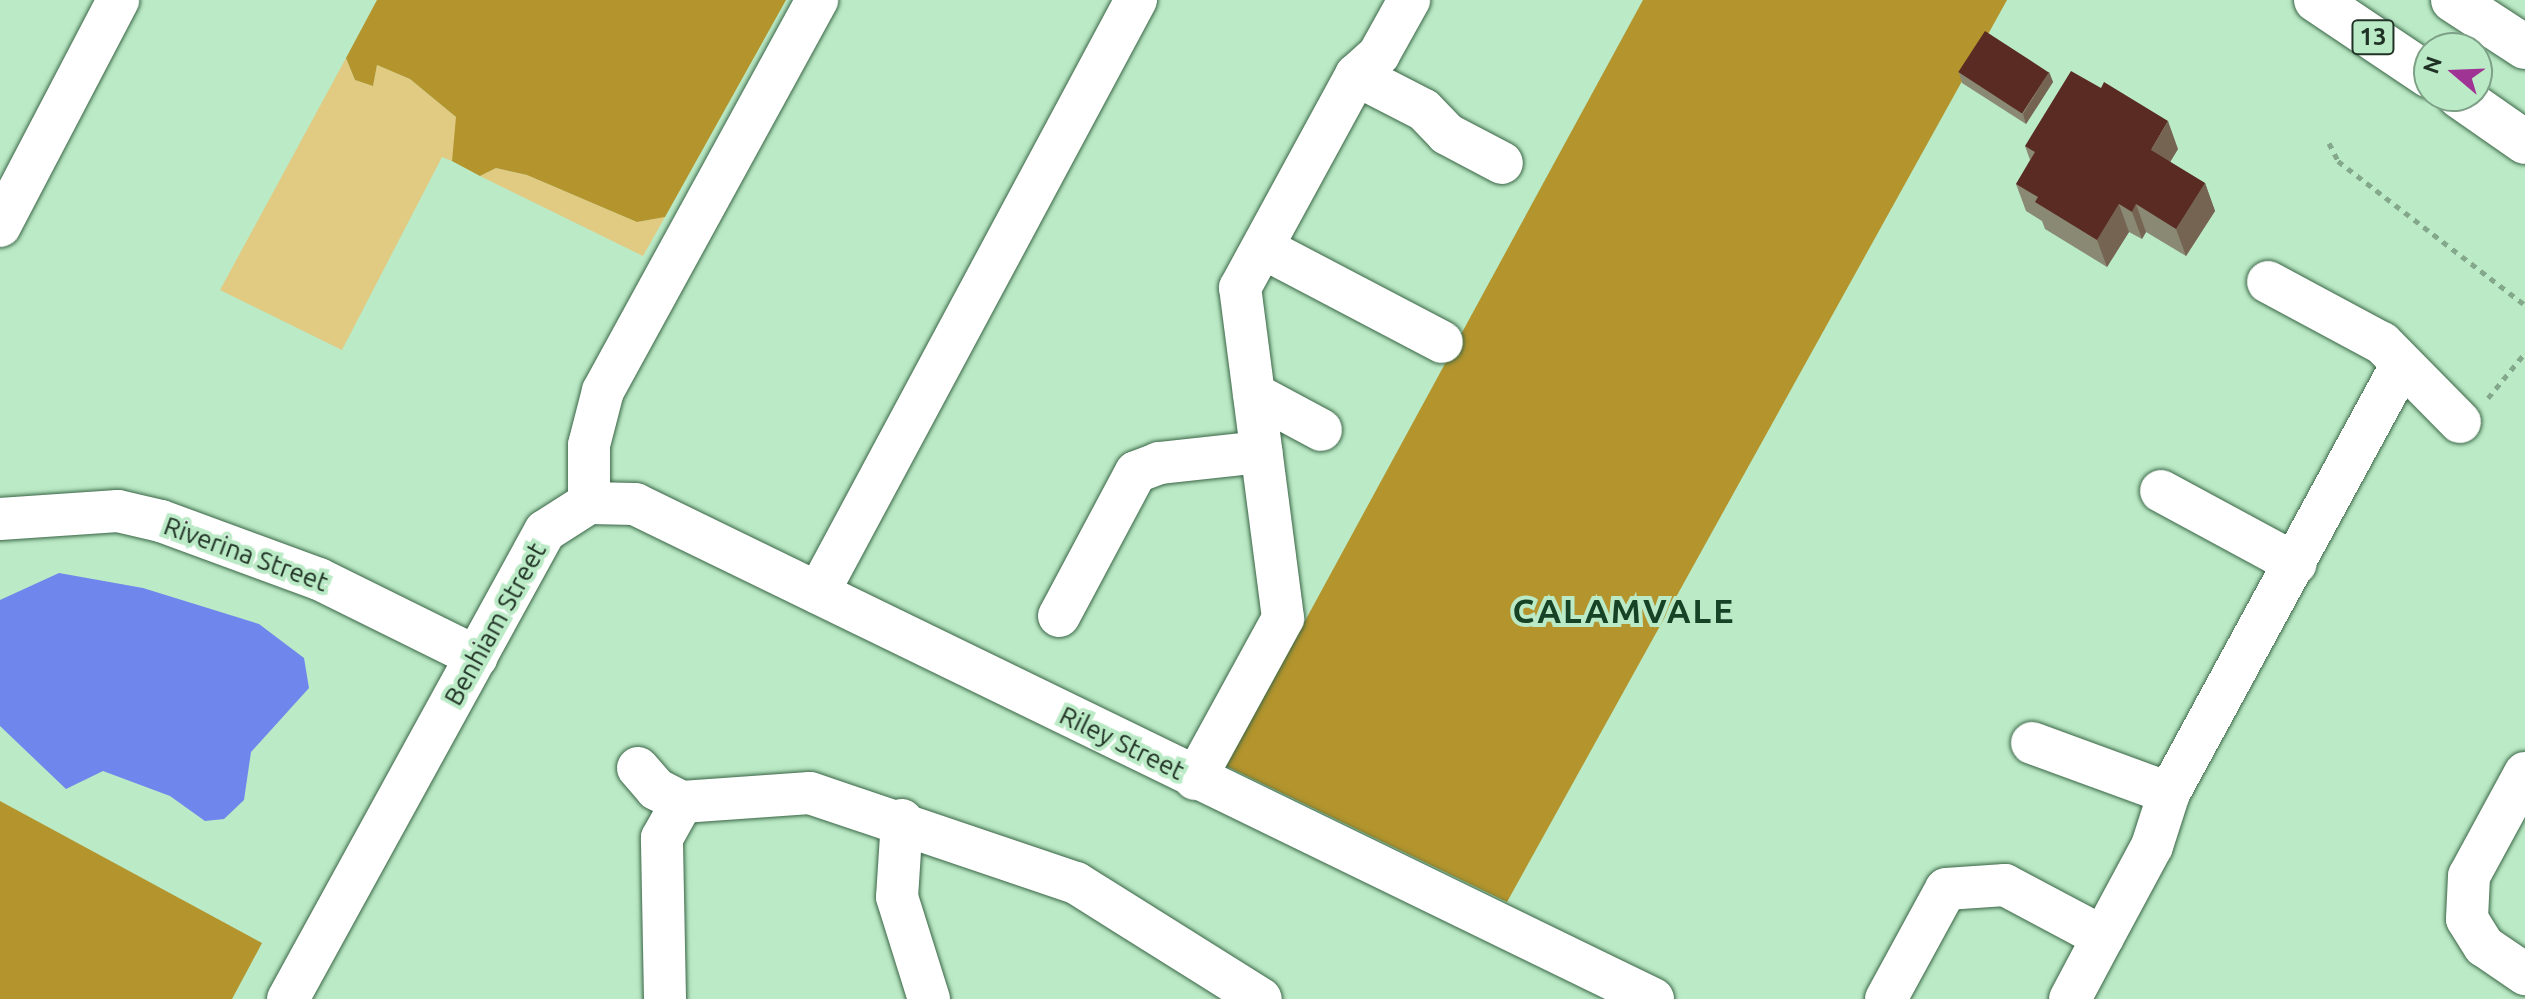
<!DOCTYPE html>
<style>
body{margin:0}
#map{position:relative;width:2525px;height:999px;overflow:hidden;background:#bbeac6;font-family:Ubuntu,sans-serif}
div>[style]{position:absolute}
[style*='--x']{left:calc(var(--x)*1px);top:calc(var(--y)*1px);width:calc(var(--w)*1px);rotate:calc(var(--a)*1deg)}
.green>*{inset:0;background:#e1ca82}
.forest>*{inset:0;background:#b3942d}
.water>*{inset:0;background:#6f86ec}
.path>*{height:5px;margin-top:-2.5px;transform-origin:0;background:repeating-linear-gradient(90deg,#83a88c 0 6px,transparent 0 12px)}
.roads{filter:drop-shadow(0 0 2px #3a6546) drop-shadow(0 0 2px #3a6546)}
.minor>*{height:42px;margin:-21px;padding:0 21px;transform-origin:21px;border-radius:21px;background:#fff}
.highway>*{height:44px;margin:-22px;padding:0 22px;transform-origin:22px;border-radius:22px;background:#fff}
.wall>*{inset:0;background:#8a8a74}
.shaded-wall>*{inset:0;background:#766453}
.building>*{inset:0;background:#592b22;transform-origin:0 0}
span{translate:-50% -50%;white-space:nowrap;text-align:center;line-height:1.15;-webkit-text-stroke:8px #bbeac6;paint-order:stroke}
.shield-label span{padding:2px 6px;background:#bbeac6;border:2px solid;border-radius:6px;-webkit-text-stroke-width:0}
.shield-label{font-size:24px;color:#203225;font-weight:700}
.street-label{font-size:26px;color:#203225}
.district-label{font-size:34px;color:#164225;font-weight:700;letter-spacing:2px}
.north{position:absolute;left:2413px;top:32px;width:80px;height:80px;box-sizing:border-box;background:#bbeac6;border:2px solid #7da086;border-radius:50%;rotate:289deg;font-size:22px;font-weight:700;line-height:32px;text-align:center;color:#203225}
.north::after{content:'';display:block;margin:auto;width:28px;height:36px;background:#9f3495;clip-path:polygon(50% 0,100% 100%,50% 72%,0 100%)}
</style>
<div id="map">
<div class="green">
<div style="clip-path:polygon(346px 58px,355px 80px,373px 86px,377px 65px,410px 79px,456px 117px,456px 142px,452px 161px,442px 157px,342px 350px,220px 290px)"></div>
<div style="clip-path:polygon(496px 168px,527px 175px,637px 222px,665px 217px,643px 256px,480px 176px)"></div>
</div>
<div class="forest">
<div style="clip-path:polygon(377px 0,786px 0,665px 217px,637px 222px,527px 175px,496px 168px,480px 176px,452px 161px,456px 117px,410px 79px,377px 65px,373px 86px,355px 80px,346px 58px)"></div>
<div style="clip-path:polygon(1643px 0,2007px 0,1507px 902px,1226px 766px)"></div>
<div style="clip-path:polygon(0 801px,262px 943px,232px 999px,0 999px)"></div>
</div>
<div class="water">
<div style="clip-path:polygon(59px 573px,143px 588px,259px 624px,304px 658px,309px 688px,251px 752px,244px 800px,224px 819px,205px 821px,170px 796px,103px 771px,66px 789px,0 726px,0 600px)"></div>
</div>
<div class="path">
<div style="--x:2329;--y:143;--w:20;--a:63"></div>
<div style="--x:2338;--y:161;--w:236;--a:37.6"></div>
<div style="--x:2488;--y:398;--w:58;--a:-50.6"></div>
</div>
<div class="roads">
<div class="minor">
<div style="--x:1356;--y:75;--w:76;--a:27.2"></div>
<div style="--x:1424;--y:110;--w:33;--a:46"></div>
<div style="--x:1447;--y:134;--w:62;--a:27.8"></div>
<div style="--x:0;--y:226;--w:255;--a:-62.4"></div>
<div style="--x:1263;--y:248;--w:202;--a:27.7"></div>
<div style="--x:2268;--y:282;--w:129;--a:28.2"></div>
<div style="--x:2382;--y:343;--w:111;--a:45.4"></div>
<div style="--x:1254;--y:394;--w:76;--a:28.2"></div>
<div style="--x:2161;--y:491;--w:153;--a:28.4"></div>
<div style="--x:589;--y:503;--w:46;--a:1.2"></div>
<div style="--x:635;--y:504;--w:1132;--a:25.93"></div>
<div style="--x:0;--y:519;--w:118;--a:-3.9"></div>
<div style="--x:118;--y:511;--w:44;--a:13.1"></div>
<div style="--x:161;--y:521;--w:168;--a:20.2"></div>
<div style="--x:319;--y:579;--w:176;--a:26.3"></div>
<div style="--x:818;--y:593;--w:673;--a:-61.8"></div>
<div style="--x:1059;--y:616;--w:163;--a:-61.9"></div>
<div style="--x:1136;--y:472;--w:25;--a:-21"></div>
<div style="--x:1159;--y:463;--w:103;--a:-6.2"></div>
<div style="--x:2032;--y:743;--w:146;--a:20.1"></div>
<div style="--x:638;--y:768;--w:28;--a:49"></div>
<div style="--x:656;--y:789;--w:29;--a:27"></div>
<div style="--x:682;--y:802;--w:128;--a:-4"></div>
<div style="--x:810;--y:793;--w:281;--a:18.7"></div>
<div style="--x:1076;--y:883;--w:218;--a:32.1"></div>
<div style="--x:2525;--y:773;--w:117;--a:118.5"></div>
<div style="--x:2469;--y:876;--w:43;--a:92.7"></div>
<div style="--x:2467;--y:919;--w:32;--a:58"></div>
<div style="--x:2484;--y:946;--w:50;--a:34.3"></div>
<div style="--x:1195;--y:779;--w:183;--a:-61.3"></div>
<div style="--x:1283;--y:618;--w:333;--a:-97.4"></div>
<div style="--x:1240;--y:288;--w:243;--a:-61.4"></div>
<div style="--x:1356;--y:75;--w:31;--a:-42"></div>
<div style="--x:1379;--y:54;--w:62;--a:-60.9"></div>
<div style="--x:902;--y:820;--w:77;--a:93.7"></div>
<div style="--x:897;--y:897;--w:107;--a:72.6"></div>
<div style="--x:288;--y:999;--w:534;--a:-61.23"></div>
<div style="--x:545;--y:531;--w:52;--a:-32.5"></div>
<div style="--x:589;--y:503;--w:58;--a:-90"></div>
<div style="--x:589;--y:445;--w:56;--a:-75.5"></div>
<div style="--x:603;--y:391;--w:446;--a:-61.3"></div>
<div style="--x:665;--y:999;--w:161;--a:-91.1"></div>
<div style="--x:662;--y:838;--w:41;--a:-60.9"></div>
<div style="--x:1886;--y:999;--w:125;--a:-61.4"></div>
<div style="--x:1946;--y:889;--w:59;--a:-3.9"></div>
<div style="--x:2005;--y:885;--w:111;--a:28"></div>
<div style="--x:2103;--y:937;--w:103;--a:-61.7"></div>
<div style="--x:2152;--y:846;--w:56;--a:-72.2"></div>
<div style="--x:2169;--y:793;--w:485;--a:-61.5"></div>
<div style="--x:2070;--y:999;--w:70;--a:-62"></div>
</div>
<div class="highway">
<div style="--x:2316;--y:0;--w:136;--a:33.9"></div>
<div style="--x:2453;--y:0;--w:86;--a:33.1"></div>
<div style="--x:2459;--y:96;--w:80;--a:34.9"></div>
</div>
</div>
<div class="wall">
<div style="clip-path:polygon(2049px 72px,2053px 82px,2026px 124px,1962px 83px,1959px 73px)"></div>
<div style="clip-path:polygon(2025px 146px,2178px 149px,2170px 162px,2205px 183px,2215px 211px,2186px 256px,2146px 232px,2142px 239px,2129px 232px,2107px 267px,2045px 229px,2042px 221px,2026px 211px,2016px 184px,2030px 160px)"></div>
</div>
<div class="shaded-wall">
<div style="clip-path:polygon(2049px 72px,2053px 82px,2026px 124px,2023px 114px)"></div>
<div style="clip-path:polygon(2168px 121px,2178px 149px,2161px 177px,2151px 150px)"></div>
<div style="clip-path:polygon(2205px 183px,2215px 211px,2186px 256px,2176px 229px)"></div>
<div style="clip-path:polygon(2119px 204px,2129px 232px,2107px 267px,2097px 240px)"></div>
<div style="clip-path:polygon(2136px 204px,2146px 232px,2142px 239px,2132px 212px)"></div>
</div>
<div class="building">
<div style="left:1985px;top:31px;width:76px;height:49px;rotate:33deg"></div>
<div style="clip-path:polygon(2071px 71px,2101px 88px,2104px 82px,2168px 121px,2151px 150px,2205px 183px,2176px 229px,2136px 204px,2132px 212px,2119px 204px,2097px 240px,2035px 202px,2038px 197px,2016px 184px,2035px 152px,2025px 146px)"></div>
</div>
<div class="shield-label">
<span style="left:2373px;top:37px">13</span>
</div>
<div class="street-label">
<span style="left:246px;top:554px;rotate:20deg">Riverina Street</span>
<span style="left:495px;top:624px;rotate:-61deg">Benhiam Street</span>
<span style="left:1122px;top:743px;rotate:26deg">Riley Street</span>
</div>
<div class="district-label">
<span style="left:1624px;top:611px">CALAMVALE</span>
</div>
<div class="north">N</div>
</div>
